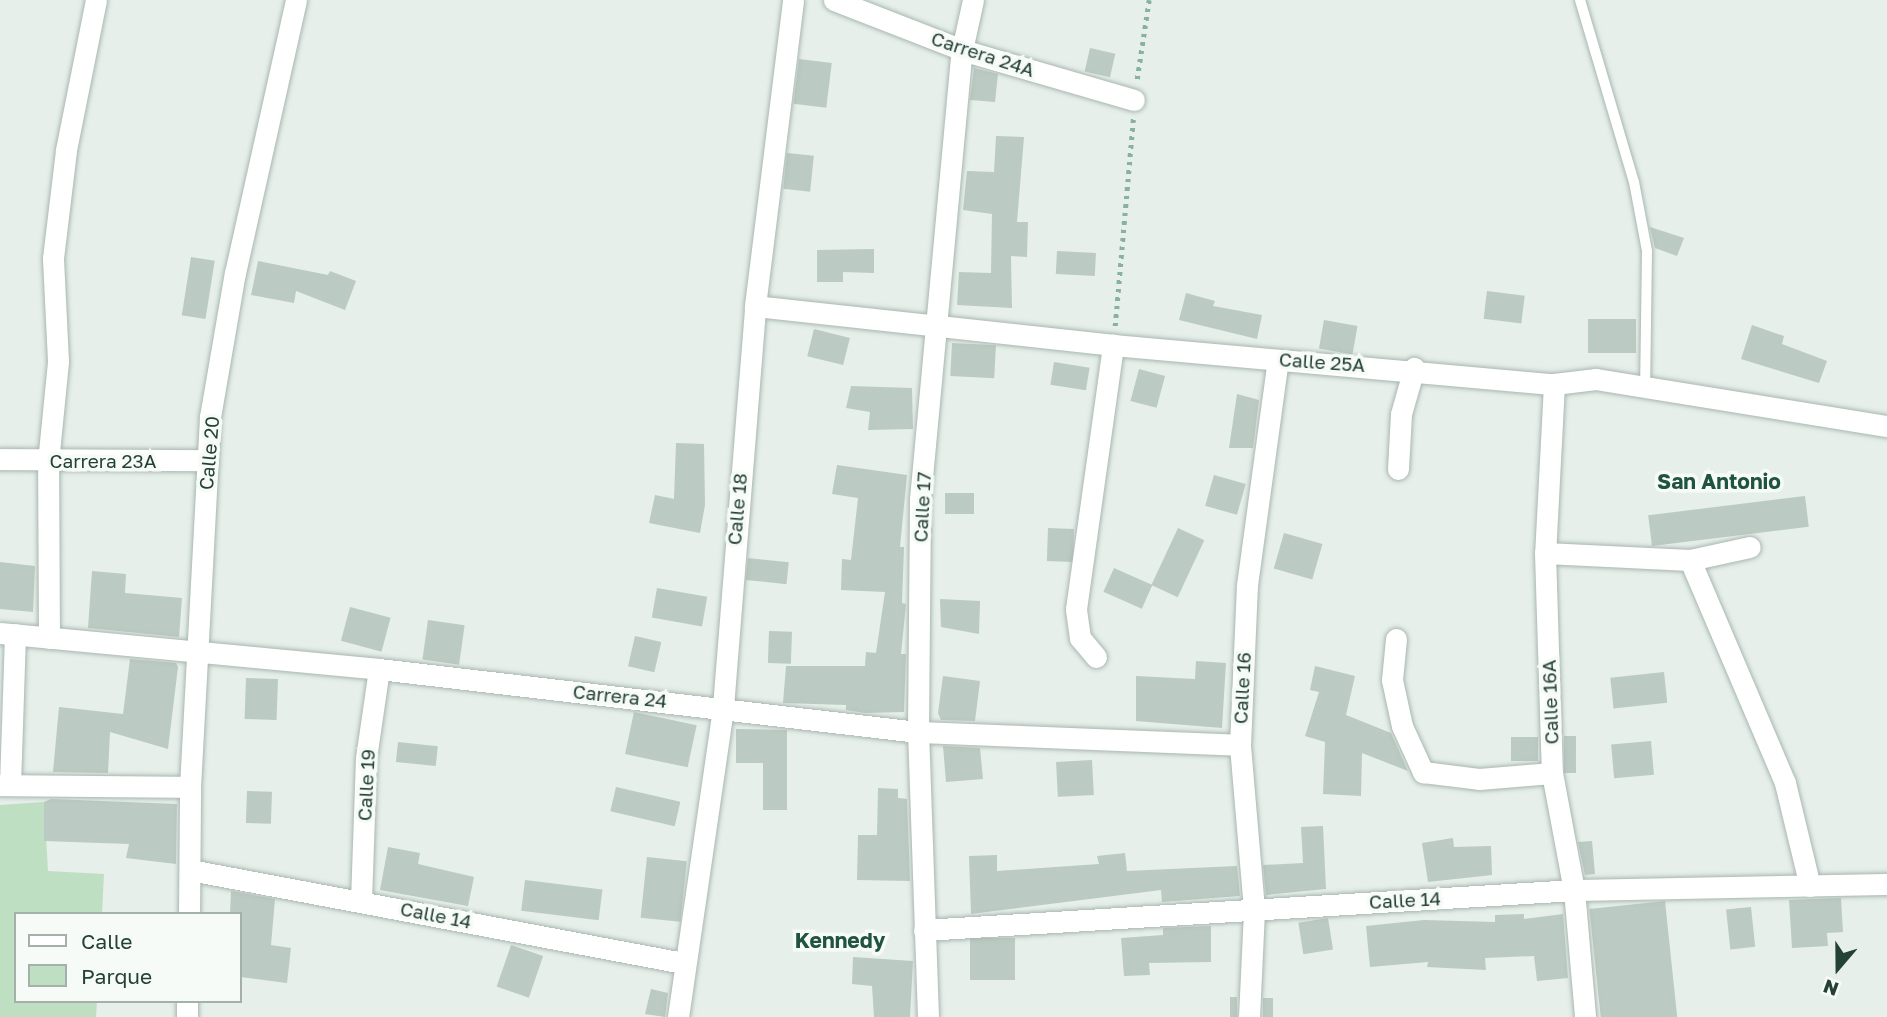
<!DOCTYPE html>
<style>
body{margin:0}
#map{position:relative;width:1887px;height:1017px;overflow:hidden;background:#e6efea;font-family:"Golos Text",sans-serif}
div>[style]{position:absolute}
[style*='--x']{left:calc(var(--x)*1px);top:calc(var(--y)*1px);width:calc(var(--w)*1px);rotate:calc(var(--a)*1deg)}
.green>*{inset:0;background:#bfdfc3}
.building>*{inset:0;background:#bbcac2;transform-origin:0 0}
.path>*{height:4.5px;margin-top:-2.25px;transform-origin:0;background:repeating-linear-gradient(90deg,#87b29e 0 3.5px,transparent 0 8.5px)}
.roads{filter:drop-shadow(0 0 2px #a8b7b0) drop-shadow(0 0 2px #a8b7b0)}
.lane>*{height:10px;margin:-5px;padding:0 5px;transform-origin:5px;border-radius:5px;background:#fff}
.street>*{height:21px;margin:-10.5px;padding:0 10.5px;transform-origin:10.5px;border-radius:10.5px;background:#fff}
span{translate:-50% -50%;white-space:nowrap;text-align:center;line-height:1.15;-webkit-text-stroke:7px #f7fbf8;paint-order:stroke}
.street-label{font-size:19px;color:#244135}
.neighbourhood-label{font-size:21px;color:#205440;font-weight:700}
.legend{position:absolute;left:14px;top:912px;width:228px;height:91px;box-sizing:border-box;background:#f7fbf8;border:2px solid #a3b1aa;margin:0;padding:9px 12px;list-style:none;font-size:21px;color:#244135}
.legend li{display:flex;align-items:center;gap:14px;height:35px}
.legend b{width:35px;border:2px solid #a3b1aa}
.north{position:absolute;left:1803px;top:933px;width:70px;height:70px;-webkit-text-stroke:5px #f7fbf8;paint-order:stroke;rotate:200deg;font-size:19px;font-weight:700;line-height:28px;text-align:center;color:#244135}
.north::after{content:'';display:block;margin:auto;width:24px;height:32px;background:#244135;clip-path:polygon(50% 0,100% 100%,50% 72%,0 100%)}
</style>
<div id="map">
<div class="green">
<div style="clip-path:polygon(44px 802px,48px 871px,104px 874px,102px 914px,16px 914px,16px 1001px,97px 1001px,96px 1017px,0 1017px,0 805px)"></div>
</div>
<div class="building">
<div style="left:1090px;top:48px;width:26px;height:24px;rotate:13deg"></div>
<div style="left:799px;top:59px;width:33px;height:45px;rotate:7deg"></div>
<div style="clip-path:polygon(974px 68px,998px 74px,995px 102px,970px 100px)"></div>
<div style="clip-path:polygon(996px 136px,1024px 137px,1017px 222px,1028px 222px,1027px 257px,1011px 256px,1012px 308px,957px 305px,959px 272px,991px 273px,992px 214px,963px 210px,967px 171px,994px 172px)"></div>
<div style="left:787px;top:153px;width:27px;height:36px;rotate:6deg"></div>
<div style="clip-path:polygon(1650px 227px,1684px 238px,1677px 256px,1655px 248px)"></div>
<div style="clip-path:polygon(874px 249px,874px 273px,843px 272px,843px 282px,817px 282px,817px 250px)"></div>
<div style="left:1057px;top:251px;width:39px;height:23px;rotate:3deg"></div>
<div style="left:191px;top:257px;width:24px;height:59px;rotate:9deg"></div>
<div style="clip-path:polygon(258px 261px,328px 275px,330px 271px,356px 281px,345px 310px,296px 291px,294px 303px,251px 295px)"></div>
<div style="left:1487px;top:291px;width:38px;height:28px;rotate:7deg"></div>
<div style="clip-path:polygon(1186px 293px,1215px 301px,1213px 306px,1262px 315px,1257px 339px,1179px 320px)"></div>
<div style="left:1588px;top:319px;width:48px;height:34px"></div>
<div style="left:1324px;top:320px;width:34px;height:29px;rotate:10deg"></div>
<div style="clip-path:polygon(1752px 325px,1784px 336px,1782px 344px,1827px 361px,1819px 383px,1741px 359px)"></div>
<div style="left:814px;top:329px;width:37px;height:28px;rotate:14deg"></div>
<div style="left:952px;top:343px;width:44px;height:33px;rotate:3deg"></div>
<div style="left:1054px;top:362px;width:36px;height:23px;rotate:9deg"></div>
<div style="left:1139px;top:369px;width:27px;height:33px;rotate:15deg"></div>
<div style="clip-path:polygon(851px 386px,912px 388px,913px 429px,868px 430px,870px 412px,846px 408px)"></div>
<div style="clip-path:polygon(1237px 394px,1259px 400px,1253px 448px,1229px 448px)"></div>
<div style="clip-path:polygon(676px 443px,704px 444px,705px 505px,700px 533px,649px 523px,655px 495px,674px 499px)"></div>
<div style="clip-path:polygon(837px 465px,907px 475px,900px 547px,904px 547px,902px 603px,906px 604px,901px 654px,906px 654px,904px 712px,865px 713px,846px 710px,846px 705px,783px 703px,786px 666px,865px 666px,866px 652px,876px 653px,885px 592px,841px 590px,842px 559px,851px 560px,858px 498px,832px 494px)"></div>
<div style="left:1214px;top:475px;width:33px;height:32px;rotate:16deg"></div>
<div style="left:945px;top:493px;width:29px;height:21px"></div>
<div style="left:1805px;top:496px;width:31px;height:158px;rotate:83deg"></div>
<div style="left:1048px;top:528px;width:26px;height:33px;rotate:2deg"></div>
<div style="left:1178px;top:528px;width:29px;height:63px;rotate:25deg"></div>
<div style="left:1284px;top:533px;width:40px;height:37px;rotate:16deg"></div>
<div style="left:748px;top:558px;width:41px;height:22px;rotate:6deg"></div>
<div style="clip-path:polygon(0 562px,35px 566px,33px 612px,0 609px)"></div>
<div style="left:1114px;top:568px;width:42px;height:26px;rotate:24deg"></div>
<div style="clip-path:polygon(92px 571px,126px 574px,125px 593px,182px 598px,179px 637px,88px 628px)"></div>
<div style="left:657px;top:588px;width:51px;height:30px;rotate:10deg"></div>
<div style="clip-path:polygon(940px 599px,980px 601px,979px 634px,941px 627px)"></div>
<div style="left:350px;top:607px;width:42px;height:35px;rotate:15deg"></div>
<div style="left:428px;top:620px;width:37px;height:40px;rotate:8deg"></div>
<div style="left:769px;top:631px;width:23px;height:32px;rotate:2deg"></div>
<div style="left:635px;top:636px;width:27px;height:31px;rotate:13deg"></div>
<div style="clip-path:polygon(130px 659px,176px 663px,178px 667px,168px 749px,110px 732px,108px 773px,53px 772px,59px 707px,123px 714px)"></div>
<div style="clip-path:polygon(1196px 661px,1226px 663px,1222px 728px,1136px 721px,1136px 676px,1195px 679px)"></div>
<div style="clip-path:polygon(1315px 666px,1355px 676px,1346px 715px,1391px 733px,1408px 771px,1362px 753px,1361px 796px,1323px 794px,1325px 742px,1305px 736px,1319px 692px,1310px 690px)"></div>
<div style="left:1664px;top:672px;width:31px;height:54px;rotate:84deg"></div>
<div style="clip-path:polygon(943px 676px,980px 681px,975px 721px,941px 720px,938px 713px)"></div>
<div style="left:246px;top:678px;width:32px;height:41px;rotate:2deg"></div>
<div style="left:634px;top:712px;width:64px;height:43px;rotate:12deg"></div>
<div style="clip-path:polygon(736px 729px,787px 730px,787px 810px,763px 810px,763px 763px,736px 763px)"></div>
<div style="left:1564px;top:736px;width:12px;height:37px"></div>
<div style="left:1538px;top:737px;width:24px;height:27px;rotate:90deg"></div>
<div style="left:1651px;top:741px;width:34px;height:40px;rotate:85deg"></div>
<div style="left:398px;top:742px;width:40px;height:20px;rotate:6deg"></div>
<div style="clip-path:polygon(943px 746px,980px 748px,983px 779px,946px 782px)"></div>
<div style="left:1092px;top:760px;width:35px;height:36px;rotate:87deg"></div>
<div style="left:616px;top:787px;width:66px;height:25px;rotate:13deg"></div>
<div style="clip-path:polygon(878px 788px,898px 789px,898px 798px,907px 799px,910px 881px,857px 880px,858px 835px,877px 835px)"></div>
<div style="left:247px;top:791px;width:25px;height:32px;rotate:2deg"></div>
<div style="clip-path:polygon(51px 799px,177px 804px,176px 864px,126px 858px,129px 844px,44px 841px,44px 802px)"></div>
<div style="clip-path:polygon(1323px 826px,1326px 889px,1266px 895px,1263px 865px,1303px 863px,1301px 827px)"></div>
<div style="clip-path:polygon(1453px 838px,1454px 847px,1491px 846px,1492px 875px,1428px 882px,1422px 843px)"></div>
<div style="clip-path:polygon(1592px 841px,1595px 874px,1585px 875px,1578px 842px)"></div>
<div style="clip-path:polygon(388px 847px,420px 853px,418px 864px,474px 877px,468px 906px,380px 890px)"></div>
<div style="clip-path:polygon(1125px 853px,1127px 871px,1237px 866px,1240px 896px,1162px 902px,1161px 890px,971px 914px,969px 856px,997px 855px,997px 871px,1099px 864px,1097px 856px)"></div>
<div style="left:647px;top:857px;width:40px;height:61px;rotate:6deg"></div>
<div style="left:525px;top:880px;width:78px;height:31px;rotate:7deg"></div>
<div style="clip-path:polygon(231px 891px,275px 899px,271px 945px,291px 948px,287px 983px,240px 977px,240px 914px,230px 914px)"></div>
<div style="clip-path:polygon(1841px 898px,1843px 932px,1827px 933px,1828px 946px,1792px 948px,1789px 900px)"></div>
<div style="left:1665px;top:901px;width:117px;height:76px;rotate:84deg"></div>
<div style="left:1751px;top:907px;width:40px;height:25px;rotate:84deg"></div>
<div style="clip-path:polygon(1524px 914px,1524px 919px,1563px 914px,1568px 978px,1537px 981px,1534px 956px,1485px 958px,1486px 970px,1427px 967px,1428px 962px,1370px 967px,1366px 926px,1424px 920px,1495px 922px,1495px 915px)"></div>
<div style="left:1328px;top:918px;width:32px;height:30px;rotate:81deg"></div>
<div style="clip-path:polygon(1211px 926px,1211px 962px,1149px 963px,1150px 975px,1124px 976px,1121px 938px,1163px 935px,1163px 928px)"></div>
<div style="left:1015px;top:938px;width:42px;height:45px;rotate:90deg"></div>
<div style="left:511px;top:945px;width:34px;height:44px;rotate:19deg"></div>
<div style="clip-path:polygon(853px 957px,913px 961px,910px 1017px,874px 1017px,872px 986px,852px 984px)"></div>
<div style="clip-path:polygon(651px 989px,668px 993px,665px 1017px,645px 1014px)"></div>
<div style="left:1230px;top:997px;width:7px;height:20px"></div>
<div style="left:1263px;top:998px;width:10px;height:19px"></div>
</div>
<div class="path">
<div style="--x:1137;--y:79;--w:80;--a:-81.4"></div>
<div style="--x:1115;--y:326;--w:208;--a:-85"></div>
</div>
<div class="roads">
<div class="lane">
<div style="--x:1580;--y:0;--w:190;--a:73.5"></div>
<div style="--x:1634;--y:182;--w:70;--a:79.3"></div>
<div style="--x:1647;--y:251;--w:138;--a:90.8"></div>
</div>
<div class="street">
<div style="--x:834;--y:0;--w:137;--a:21.3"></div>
<div style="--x:962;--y:50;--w:179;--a:16.2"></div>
<div style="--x:755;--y:306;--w:360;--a:6.2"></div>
<div style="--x:1113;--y:345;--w:443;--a:5.1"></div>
<div style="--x:1554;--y:384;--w:42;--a:-6.8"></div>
<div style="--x:1596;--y:379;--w:295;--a:9.2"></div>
<div style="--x:1554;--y:384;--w:169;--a:93"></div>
<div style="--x:1545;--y:553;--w:220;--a:88.2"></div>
<div style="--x:1552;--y:773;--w:119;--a:79.4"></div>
<div style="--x:1574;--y:890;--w:127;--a:85"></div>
<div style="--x:0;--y:459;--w:206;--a:0.3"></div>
<div style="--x:1398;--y:469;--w:55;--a:-86.9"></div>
<div style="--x:1401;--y:414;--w:48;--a:-74.2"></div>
<div style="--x:1545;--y:553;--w:145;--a:2.8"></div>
<div style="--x:1690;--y:560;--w:61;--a:-12.2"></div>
<div style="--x:1690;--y:560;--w:242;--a:66.9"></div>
<div style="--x:1785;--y:783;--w:106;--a:76.4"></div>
<div style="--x:0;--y:633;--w:381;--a:5.4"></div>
<div style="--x:379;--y:669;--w:543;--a:6.67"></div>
<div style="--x:918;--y:732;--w:322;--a:2.3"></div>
<div style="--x:49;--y:638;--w:176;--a:-90.3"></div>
<div style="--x:48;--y:462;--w:101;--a:-84.3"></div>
<div style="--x:58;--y:361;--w:103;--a:-92.8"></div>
<div style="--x:53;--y:258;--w:109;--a:-83.1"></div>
<div style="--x:66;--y:150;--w:153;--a:-78.7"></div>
<div style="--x:1396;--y:639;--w:41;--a:95.6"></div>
<div style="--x:1392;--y:680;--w:47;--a:77.7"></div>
<div style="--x:1402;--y:726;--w:51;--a:65.5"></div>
<div style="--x:1423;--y:772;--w:56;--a:7.1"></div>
<div style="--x:1479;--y:779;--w:73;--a:-4.7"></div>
<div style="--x:1096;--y:657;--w:25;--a:-130"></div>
<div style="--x:1080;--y:638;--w:29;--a:-98"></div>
<div style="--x:1076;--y:609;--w:267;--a:-82"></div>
<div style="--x:0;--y:785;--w:190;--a:0.6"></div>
<div style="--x:10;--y:785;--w:151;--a:-88.1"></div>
<div style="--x:190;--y:870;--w:502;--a:10.68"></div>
<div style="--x:361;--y:901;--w:143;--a:-88"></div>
<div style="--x:366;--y:758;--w:90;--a:-81.7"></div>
<div style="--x:189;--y:914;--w:127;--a:-89.5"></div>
<div style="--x:190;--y:787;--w:371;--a:-86.9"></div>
<div style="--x:210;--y:417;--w:146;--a:-80.2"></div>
<div style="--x:235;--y:273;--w:280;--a:-77.4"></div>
<div style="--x:924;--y:930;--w:651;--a:-3.52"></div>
<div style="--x:1574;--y:890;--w:313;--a:-1.1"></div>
<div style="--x:187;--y:1017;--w:16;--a:-90"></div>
<div style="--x:678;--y:1017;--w:313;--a:-81.7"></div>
<div style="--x:723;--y:707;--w:402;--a:-85.4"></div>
<div style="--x:755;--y:306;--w:308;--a:-82.9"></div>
<div style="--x:928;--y:1017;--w:285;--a:-92"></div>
<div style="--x:918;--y:732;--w:233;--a:-89.5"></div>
<div style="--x:920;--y:499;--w:451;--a:-84.7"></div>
<div style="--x:962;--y:50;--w:51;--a:-77.6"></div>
<div style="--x:1249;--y:1017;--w:108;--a:-87.3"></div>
<div style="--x:1254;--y:909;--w:165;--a:-94.9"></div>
<div style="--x:1240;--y:745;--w:160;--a:-87.5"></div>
<div style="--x:1247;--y:585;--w:227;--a:-82.2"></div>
</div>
</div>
<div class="street-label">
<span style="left:983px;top:54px;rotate:18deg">Carrera 24A</span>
<span style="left:1322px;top:362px;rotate:4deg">Calle 25A</span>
<span style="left:209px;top:453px;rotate:-85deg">Calle 20</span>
<span style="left:103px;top:461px">Carrera 23A</span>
<span style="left:922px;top:507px;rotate:-87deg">Calle 17</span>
<span style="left:737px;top:509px;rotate:-85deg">Calle 18</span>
<span style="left:1242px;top:688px;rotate:-87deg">Calle 16</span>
<span style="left:620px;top:696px;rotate:6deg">Carrera 24</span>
<span style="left:1550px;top:702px;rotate:-92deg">Calle 16A</span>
<span style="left:366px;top:785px;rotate:-87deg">Calle 19</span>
<span style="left:1405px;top:900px;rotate:-3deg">Calle 14</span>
<span style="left:436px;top:915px;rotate:11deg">Calle 14</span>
</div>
<div class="neighbourhood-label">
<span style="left:1719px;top:481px">San Antonio</span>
<span style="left:840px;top:940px">Kennedy</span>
</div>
<ul class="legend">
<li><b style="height:9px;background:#fff"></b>Calle</li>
<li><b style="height:19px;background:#bfdfc3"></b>Parque</li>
</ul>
<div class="north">N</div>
</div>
